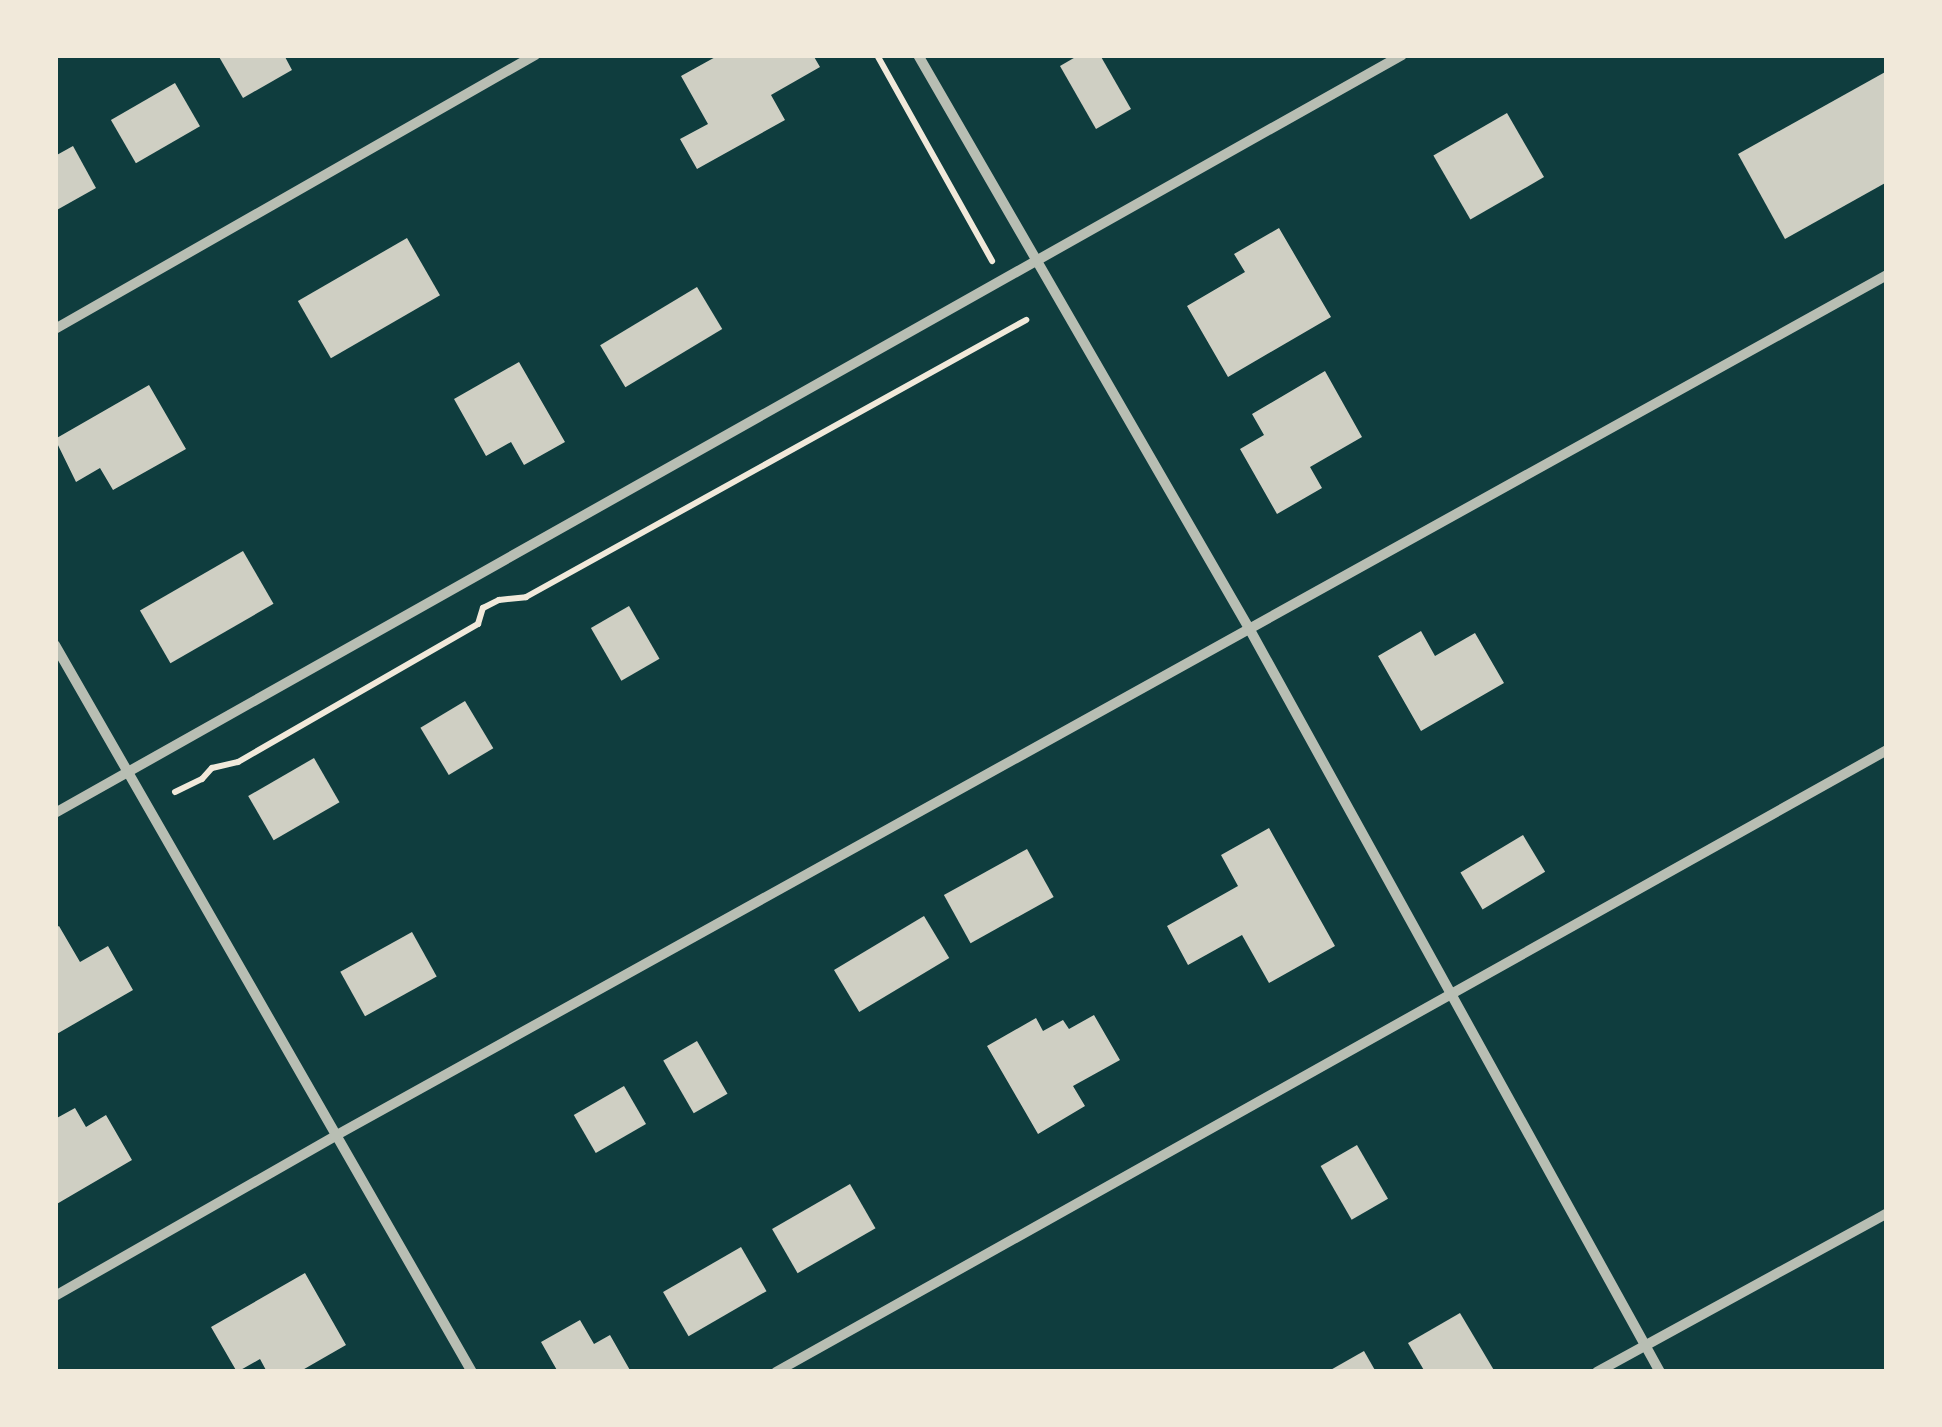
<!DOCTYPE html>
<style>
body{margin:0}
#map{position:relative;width:1942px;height:1427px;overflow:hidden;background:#0f3d3e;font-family:"Alegreya Sans",sans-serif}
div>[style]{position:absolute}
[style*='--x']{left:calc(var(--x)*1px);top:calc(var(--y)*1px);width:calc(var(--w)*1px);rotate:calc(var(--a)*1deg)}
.building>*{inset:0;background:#cfcfc3;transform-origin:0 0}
.path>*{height:6px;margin:-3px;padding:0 3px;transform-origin:3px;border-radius:3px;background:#f1e9da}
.minor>*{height:10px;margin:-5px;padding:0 5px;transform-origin:5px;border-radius:5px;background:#b8beb3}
span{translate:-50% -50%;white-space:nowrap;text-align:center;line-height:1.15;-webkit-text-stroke:8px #f1e9da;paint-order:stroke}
.frame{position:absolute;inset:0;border:58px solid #f1e9da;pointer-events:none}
</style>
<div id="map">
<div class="building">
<div style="clip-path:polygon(218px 55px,284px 55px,292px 70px,243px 98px)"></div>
<div style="clip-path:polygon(719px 55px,813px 55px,820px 67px,771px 95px,785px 120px,697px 169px,680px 139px,708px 124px,681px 76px)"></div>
<div style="clip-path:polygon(1079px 55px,1100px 55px,1131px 109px,1096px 129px,1060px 66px)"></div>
<div style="clip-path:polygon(1887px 71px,1887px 182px,1785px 239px,1738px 154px)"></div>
<div style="left:175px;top:83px;width:50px;height:74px;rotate:60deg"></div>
<div style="left:1507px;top:113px;width:74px;height:85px;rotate:60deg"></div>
<div style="clip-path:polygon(73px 146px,96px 188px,55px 211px,55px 156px)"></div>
<div style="clip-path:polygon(1279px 228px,1331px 317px,1228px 377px,1187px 306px,1245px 272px,1234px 254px)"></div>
<div style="left:407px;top:238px;width:66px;height:126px;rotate:60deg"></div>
<div style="left:697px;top:287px;width:49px;height:113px;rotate:59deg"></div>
<div style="clip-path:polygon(519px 362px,565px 442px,524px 465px,511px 442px,486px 456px,454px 399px)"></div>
<div style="clip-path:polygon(1325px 371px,1362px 437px,1310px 467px,1322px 488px,1277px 514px,1240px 449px,1264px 435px,1252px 414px)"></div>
<div style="clip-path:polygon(149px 385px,186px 449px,113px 490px,100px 468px,76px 482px,55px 439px)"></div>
<div style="left:243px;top:551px;width:61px;height:119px;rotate:60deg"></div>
<div style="left:629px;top:606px;width:61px;height:44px;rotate:60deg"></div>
<div style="clip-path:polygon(1421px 631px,1435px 656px,1475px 633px,1504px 683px,1421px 731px,1378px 656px)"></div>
<div style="left:465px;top:701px;width:55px;height:52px;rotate:59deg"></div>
<div style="left:314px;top:758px;width:51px;height:76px;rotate:60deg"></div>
<div style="clip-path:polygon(1269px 828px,1335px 946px,1269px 983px,1242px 935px,1188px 965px,1167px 926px,1238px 886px,1221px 855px)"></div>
<div style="left:1523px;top:835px;width:43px;height:73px;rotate:59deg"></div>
<div style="left:1027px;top:849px;width:55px;height:95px;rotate:61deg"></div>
<div style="left:924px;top:916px;width:49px;height:105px;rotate:59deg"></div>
<div style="clip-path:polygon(59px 926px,80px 962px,108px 946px,133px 990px,55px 1035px,55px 928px)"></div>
<div style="left:412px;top:932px;width:51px;height:82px;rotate:61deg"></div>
<div style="clip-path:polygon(1094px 1015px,1120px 1060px,1073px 1086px,1085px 1106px,1038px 1134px,987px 1046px,1036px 1018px,1043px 1031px,1063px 1020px,1069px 1029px)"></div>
<div style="left:697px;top:1041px;width:61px;height:39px;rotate:60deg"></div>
<div style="left:624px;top:1086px;width:44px;height:58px;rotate:60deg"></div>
<div style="clip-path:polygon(75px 1108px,86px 1127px,106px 1115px,132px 1160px,55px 1205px,55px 1119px)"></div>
<div style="left:1357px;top:1145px;width:62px;height:42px;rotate:60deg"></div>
<div style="left:850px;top:1184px;width:51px;height:90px;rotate:60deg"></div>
<div style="left:741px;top:1247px;width:51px;height:90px;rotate:60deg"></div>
<div style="clip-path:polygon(305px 1273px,346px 1345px,299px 1372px,267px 1372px,260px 1359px,237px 1372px,211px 1327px)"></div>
<div style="clip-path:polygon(1460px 1313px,1495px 1372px,1425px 1372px,1408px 1343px)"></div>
<div style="clip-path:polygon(580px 1320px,594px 1344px,610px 1335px,631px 1372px,558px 1372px,541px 1342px)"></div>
<div style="clip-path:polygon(1364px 1351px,1376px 1372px,1327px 1372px)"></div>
</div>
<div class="path">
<div style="--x:877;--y:55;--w:236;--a:60.8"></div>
<div style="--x:175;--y:792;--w:30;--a:-26"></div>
<div style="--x:202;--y:779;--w:15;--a:-48"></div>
<div style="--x:212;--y:768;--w:27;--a:-13"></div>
<div style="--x:238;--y:762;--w:277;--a:-29.9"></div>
<div style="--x:478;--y:624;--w:17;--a:-73"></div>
<div style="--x:483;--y:608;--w:18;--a:-27"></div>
<div style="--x:499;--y:600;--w:27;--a:-6"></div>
<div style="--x:526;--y:597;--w:572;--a:-28.99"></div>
</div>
<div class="minor">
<div style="--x:918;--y:55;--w:664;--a:60"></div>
<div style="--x:1250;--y:630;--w:848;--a:61.08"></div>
<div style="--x:55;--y:329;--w:553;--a:-29.72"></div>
<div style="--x:55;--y:645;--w:838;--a:60.16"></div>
<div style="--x:55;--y:813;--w:1546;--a:-29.37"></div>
<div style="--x:55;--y:1296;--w:322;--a:-29.7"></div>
<div style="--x:335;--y:1136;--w:1775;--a:-29.02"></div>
<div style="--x:776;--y:1372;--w:1273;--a:-29.24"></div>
<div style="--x:1597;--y:1372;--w:331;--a:-28.7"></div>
</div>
<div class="frame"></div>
</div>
